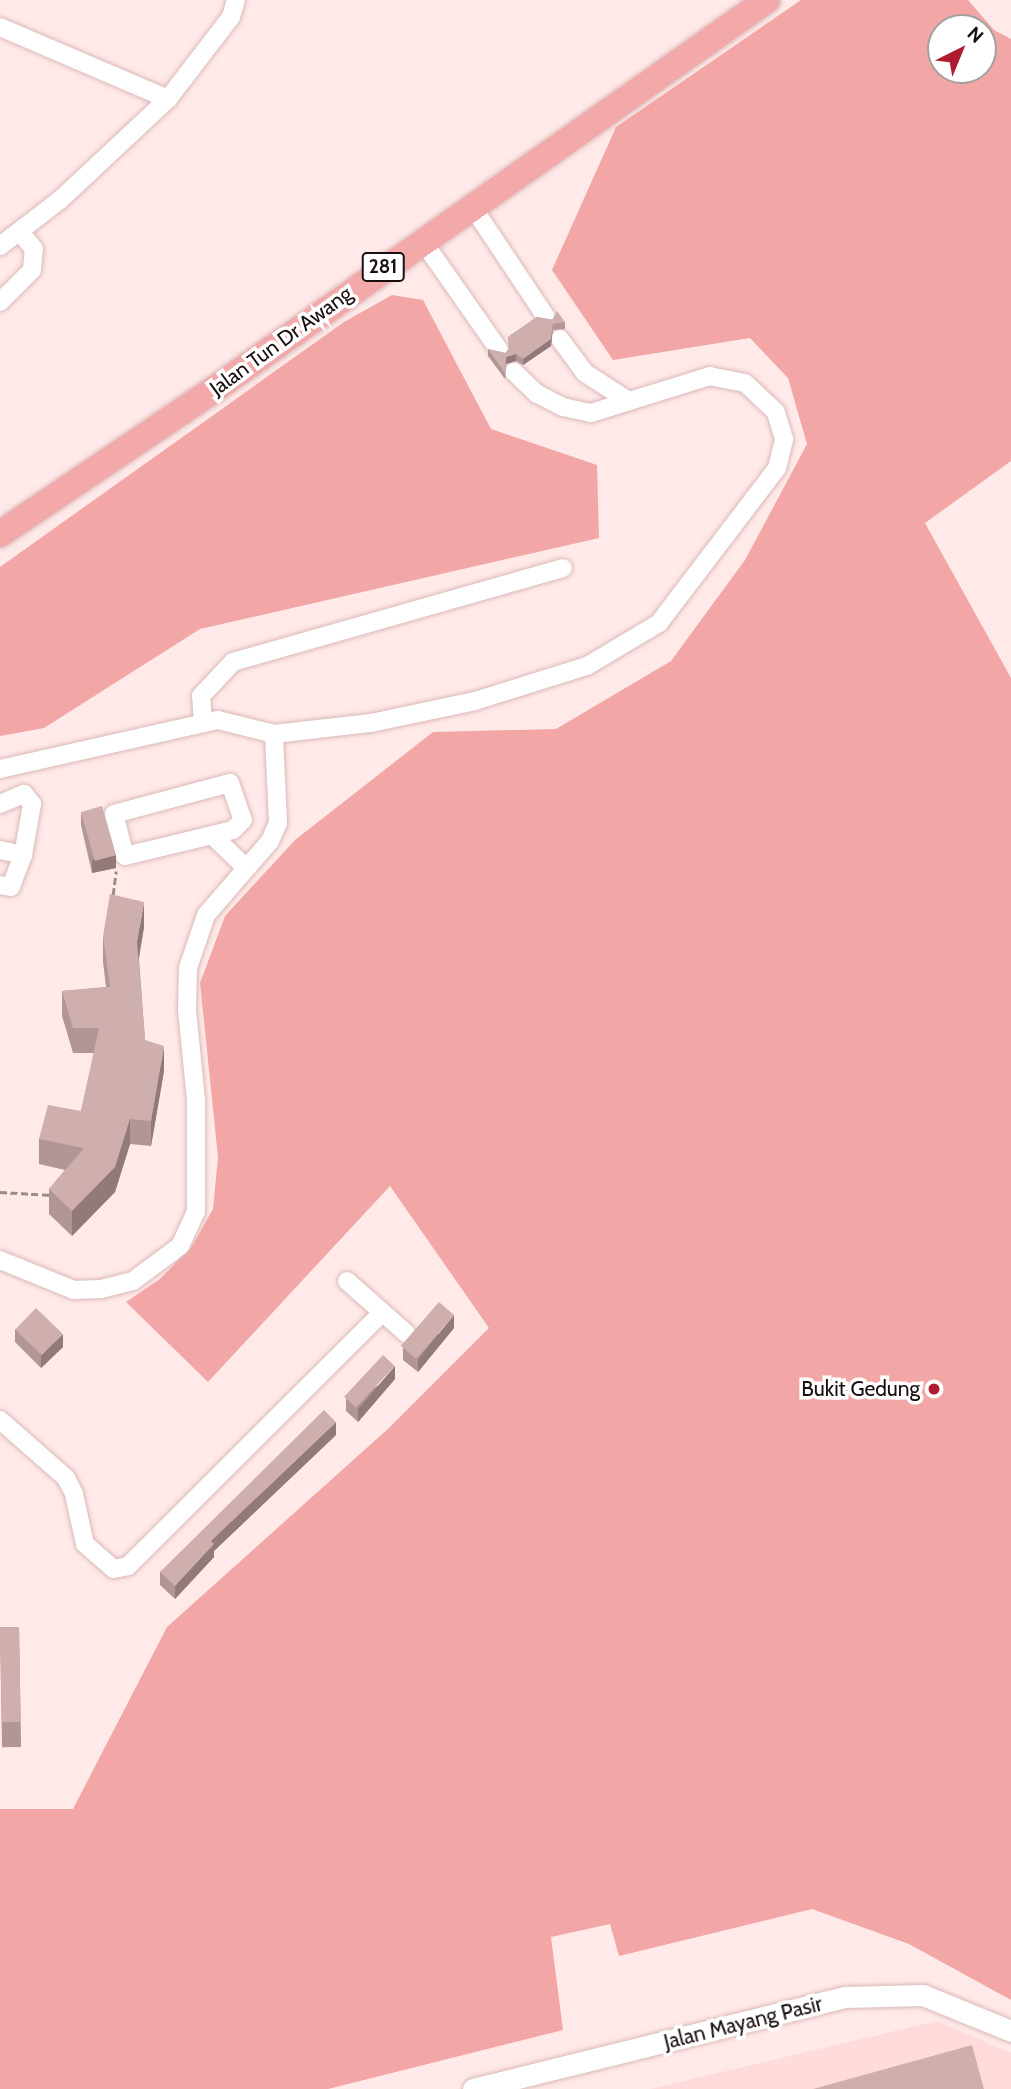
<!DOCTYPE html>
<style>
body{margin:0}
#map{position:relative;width:1011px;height:2089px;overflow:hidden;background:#ffeae9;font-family:Cabin,sans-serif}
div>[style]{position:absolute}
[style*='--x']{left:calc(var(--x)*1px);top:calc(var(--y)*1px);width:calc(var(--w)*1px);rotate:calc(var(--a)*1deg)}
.built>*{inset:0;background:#ffdcdb}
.forest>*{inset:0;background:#f2a6a5}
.path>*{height:2.5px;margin-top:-1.25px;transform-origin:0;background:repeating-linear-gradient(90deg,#9b8a8a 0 7px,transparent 0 10.5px)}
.roads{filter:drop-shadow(0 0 2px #dab9b8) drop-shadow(0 0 2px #dab9b8)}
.minor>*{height:18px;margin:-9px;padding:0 9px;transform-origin:9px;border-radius:9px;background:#fff}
.tertiary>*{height:21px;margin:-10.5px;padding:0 10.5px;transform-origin:10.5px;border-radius:10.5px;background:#fff}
.primary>*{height:26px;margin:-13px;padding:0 13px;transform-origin:13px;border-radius:13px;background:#f3a8aa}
.wall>*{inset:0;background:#b29695;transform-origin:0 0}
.shaded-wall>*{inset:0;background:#917a79}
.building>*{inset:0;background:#cfafad;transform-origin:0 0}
.dots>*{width:19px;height:19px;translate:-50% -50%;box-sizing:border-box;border:4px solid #fff;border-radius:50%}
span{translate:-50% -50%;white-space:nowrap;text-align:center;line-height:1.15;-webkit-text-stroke:7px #fff;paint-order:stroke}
.shield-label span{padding:2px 5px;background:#fff;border:2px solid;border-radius:5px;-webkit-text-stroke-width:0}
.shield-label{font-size:19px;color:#1a0f0f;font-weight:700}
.street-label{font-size:21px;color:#1a0f0f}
.poi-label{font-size:21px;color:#1a0f0f}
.right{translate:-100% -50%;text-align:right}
.north{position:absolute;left:927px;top:14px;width:70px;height:70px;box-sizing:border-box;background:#fff;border:2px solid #a39f9f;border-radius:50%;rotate:43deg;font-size:19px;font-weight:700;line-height:28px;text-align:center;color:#1a0f0f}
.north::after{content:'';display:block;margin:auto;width:24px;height:32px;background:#af1b31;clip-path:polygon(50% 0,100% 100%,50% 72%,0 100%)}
</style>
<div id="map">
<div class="built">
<div style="clip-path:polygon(937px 2021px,1011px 2053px,1011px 2089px,650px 2089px)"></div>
</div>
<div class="forest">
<div style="clip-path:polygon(evenodd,801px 0,968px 0,994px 30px,1011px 39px,1011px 461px,925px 523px,1011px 678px,1011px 2000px,909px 1944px,812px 1909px,619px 1956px,610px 1924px,551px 1937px,563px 2030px,328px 2089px,0 2089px,0 1809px,73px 1809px,167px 1627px,389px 1428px,489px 1328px,390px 1186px,208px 1382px,126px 1302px,160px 1279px,192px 1246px,213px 1209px,218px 1157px,200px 983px,225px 916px,295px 840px,433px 732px,556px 729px,671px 661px,745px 560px,807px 444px,788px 378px,750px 338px,613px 360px,552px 270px,616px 127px,801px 0,983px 28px,983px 70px,941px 70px,941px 28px,983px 28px)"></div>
<div style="clip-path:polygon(392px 295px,423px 300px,491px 429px,597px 465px,599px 538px,200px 629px,44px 728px,0 736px,0 567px,344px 322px)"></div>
</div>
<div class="path">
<div style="--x:113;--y:895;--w:24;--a:-83"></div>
<div style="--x:0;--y:1192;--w:52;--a:3.3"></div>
</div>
<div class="roads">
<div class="minor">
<div style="--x:0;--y:27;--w:183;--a:23.2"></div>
<div style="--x:472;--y:206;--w:133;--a:56.3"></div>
<div style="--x:422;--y:240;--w:134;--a:55"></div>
<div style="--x:0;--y:246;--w:76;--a:-37.5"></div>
<div style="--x:60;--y:200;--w:148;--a:-43.1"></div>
<div style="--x:168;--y:99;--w:103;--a:-52.5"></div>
<div style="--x:231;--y:17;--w:18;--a:-74"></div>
<div style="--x:0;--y:302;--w:45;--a:-45"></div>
<div style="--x:32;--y:270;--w:21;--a:-85"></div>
<div style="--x:34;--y:249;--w:23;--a:-130"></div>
<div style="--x:560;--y:339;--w:42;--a:53.7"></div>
<div style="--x:585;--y:373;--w:50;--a:32.7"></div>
<div style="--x:203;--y:723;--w:27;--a:-94"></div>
<div style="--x:201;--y:696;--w:47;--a:-46.7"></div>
<div style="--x:233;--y:662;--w:343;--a:-15.9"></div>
<div style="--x:0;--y:769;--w:223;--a:-12.7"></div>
<div style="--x:218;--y:720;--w:58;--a:14"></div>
<div style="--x:274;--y:734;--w:98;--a:-6.5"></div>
<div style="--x:371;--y:723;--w:106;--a:-11.9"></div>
<div style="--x:475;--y:701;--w:117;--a:-17.4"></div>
<div style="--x:587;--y:666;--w:84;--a:-30.8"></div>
<div style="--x:659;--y:623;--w:195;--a:-52.7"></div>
<div style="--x:777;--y:468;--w:30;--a:-76"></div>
<div style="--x:784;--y:439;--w:28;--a:-107"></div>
<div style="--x:776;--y:412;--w:42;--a:-136.9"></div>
<div style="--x:745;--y:383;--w:36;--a:-169"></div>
<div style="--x:710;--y:376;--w:125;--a:162.7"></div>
<div style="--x:591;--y:413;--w:29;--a:-168"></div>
<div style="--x:563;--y:407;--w:29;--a:-153"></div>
<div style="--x:537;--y:394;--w:32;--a:-136"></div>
<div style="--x:230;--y:783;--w:39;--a:71"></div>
<div style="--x:243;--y:820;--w:14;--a:135"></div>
<div style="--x:233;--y:830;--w:111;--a:166.5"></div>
<div style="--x:125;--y:856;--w:43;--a:-104.7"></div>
<div style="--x:114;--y:814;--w:120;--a:-15"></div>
<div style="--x:0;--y:804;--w:26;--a:-23"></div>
<div style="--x:24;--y:794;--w:13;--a:51"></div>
<div style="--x:32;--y:804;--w:52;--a:100"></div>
<div style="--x:23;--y:855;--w:34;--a:111"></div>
<div style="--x:11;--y:887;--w:11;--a:-170"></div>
<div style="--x:212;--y:835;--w:47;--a:44.1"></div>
<div style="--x:0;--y:850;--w:24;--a:12"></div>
<div style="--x:0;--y:1260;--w:80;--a:22.1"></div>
<div style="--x:74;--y:1290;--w:27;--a:-2"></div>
<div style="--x:101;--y:1289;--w:33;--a:-14"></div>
<div style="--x:133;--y:1281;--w:59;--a:-36.7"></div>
<div style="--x:180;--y:1246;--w:38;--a:-65"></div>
<div style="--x:196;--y:1212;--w:112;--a:-90"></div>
<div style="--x:196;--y:1100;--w:90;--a:-95.7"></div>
<div style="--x:187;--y:1010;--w:42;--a:-88.6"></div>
<div style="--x:188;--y:968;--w:56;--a:-71.2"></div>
<div style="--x:206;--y:915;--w:98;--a:-49.1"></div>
<div style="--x:270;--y:841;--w:20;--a:-66"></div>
<div style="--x:278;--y:823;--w:89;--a:-92.6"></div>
<div style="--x:347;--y:1281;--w:79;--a:41.4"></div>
<div style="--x:0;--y:1420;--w:88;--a:41.3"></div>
<div style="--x:66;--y:1478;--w:18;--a:63"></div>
<div style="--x:74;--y:1494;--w:51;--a:77.6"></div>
<div style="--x:85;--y:1544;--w:38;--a:41"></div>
<div style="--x:114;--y:1569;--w:14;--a:-12"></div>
<div style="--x:128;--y:1566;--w:359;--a:-44.9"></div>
</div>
<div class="tertiary">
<div style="--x:473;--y:2089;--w:384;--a:-13.9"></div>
<div style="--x:846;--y:1997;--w:77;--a:-1.5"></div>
<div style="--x:923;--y:1995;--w:95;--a:22.2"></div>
</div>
<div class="primary">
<div style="--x:0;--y:534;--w:259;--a:-34"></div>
<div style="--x:215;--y:389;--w:675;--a:-35.17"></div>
</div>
</div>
<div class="wall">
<div style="clip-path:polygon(537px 317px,565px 322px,565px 329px,553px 330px,551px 346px,523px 365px,516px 361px,506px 364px,505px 379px,488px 356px,488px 349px,505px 353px,509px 349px,508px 337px)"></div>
<div style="clip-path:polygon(81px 812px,116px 868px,92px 873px,81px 825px)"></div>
<div style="clip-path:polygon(144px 927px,139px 959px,145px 1040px,164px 1071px,151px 1146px,130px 1144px,115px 1192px,72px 1236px,49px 1214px,49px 1189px,65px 1170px,39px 1164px,39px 1139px,81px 1111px,94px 1053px,73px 1053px,62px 1016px,62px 991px,106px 987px,103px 962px,103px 936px)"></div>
<div style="clip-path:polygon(454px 1328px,418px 1372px,403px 1360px,403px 1347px)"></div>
<div style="clip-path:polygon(15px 1329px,63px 1347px,41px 1368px,15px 1342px)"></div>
<div style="clip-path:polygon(395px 1379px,358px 1422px,346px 1411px,346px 1398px)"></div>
<div style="clip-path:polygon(336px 1435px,214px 1551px,214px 1557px,175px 1599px,160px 1585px,160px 1572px)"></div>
<div style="left:19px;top:1627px;width:120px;height:19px;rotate:89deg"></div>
</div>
<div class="shaded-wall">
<div style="clip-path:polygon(553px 324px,551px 346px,523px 365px,523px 359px)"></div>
<div style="clip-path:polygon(516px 354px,516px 361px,506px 364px,505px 379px,506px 357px)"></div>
<div style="clip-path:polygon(116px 855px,116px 868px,92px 873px,92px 860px)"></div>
<div style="clip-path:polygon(144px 902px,144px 927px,137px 967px,137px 942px)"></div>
<div style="clip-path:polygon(164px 1046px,164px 1071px,151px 1146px,151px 1121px)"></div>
<div style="clip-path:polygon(130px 1119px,130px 1144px,115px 1192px,72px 1236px,72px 1211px)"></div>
<div style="clip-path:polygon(454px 1315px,454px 1328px,418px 1372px,418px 1359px)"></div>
<div style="clip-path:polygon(63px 1334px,63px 1347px,41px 1368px,41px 1355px)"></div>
<div style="clip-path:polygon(395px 1366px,395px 1379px,358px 1422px,358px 1409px)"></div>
<div style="clip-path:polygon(336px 1422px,336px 1435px,214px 1551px,214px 1557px,175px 1599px,175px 1586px,211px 1541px)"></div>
</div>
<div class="building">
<div style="clip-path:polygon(557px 311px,565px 322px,553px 324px,551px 339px,523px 359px,516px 354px,506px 357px,505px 373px,488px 349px,505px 353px,510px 348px,508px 337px,537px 317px,552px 320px)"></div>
<div style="left:102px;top:806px;width:51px;height:22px;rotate:74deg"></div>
<div style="clip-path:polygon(110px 894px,144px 902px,137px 942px,145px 1040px,164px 1046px,151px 1121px,130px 1119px,115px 1167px,72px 1211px,49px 1189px,84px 1148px,39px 1139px,48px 1105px,81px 1111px,99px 1028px,73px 1028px,62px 991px,110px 987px,103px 936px)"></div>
<div style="left:439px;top:1302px;width:20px;height:58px;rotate:41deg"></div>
<div style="left:36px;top:1308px;width:37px;height:30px;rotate:44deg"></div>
<div style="left:383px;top:1355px;width:16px;height:57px;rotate:43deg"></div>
<div style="clip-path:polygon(324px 1410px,336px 1422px,211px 1541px,214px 1544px,175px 1586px,160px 1572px)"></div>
<div style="left:19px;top:1627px;width:95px;height:19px;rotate:89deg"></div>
<div style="clip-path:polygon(972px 2045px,984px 2089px,813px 2089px)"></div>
</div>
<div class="dots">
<div style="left:934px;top:1389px;background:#af1b31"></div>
</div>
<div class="shield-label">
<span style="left:383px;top:267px">281</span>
</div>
<div class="street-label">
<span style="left:281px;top:341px;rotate:-36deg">Jalan Tun Dr Awang</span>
<span style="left:743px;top:2023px;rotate:-14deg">Jalan Mayang Pasir</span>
</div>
<div class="poi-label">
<span class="right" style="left:920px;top:1389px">Bukit Gedung</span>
</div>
<div class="north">N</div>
</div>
